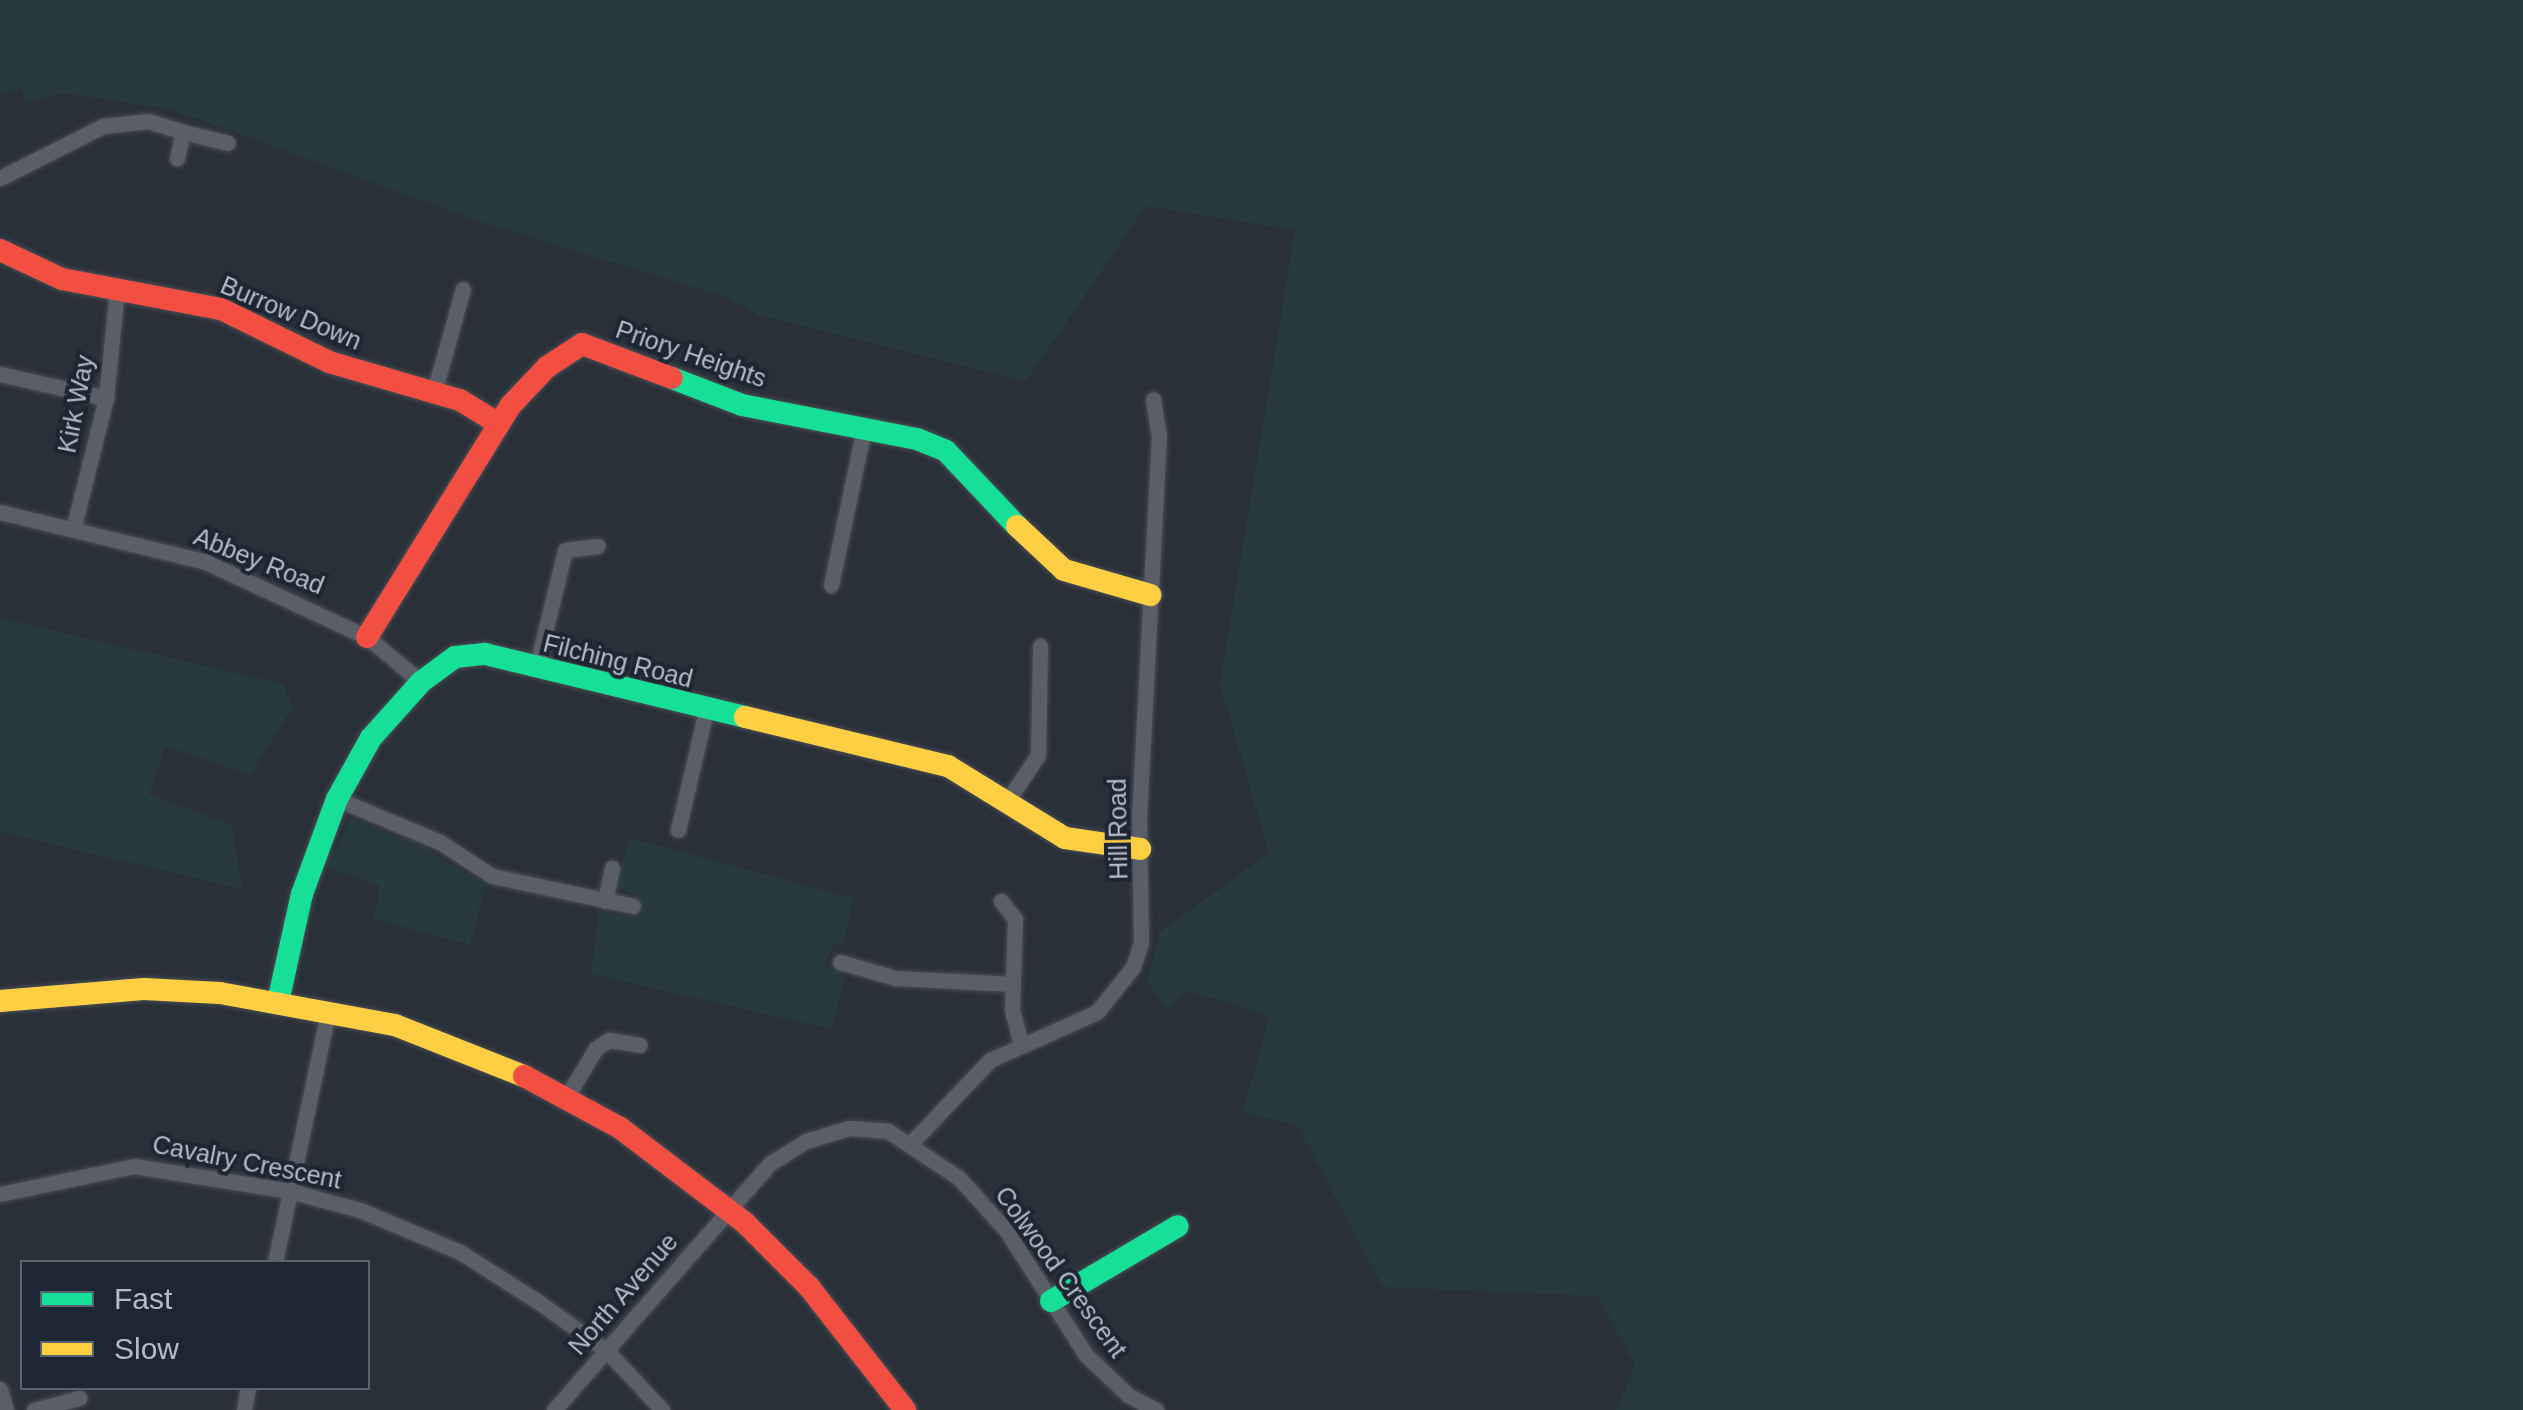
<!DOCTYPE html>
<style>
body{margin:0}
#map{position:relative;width:2523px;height:1410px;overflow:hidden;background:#2a3038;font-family:Helvetica,sans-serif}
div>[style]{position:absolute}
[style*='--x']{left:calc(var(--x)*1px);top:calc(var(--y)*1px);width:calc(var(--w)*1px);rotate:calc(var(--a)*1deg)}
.green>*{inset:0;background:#273a3e}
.roads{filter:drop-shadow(0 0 2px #484c53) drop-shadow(0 0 2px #484c53)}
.street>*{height:15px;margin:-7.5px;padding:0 7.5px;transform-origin:7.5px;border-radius:7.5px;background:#5a5e66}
.fast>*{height:22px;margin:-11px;padding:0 11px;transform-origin:11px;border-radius:11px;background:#16e098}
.slow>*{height:22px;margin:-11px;padding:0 11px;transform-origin:11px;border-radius:11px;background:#ffcf43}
.jam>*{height:22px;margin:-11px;padding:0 11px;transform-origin:11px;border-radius:11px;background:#f24e42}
span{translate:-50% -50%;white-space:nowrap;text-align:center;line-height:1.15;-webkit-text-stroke:8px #1d2633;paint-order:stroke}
.street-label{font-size:25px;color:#b4bcc9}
.legend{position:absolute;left:20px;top:1260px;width:350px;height:130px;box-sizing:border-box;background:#1d2633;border:2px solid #59626f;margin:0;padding:12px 18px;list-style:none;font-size:30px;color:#b4bcc9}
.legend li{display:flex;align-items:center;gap:20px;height:50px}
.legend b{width:50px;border:2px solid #59626f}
</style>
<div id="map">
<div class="green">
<div style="clip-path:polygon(0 0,2523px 0,2523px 1410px,1616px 1410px,1635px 1366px,1598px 1296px,1383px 1287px,1297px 1125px,1243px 1113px,1269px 1016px,1189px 991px,1165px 1009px,1147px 980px,1161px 931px,1269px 853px,1220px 684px,1295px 230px,1146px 206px,1026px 381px,758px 315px,726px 297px,478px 221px,170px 109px,64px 93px,25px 102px,22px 88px,0 95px)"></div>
<div style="clip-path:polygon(0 618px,283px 684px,293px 707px,250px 775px,166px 746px,149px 794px,232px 825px,242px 889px,0 832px)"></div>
<div style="clip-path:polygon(350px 818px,421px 845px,485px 885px,470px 945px,374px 919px,380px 886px,327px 868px)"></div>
<div style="clip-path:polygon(630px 838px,853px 898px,844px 943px,833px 945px,825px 964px,841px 971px,844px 981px,831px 1029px,591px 974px,599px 911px,631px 917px,635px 895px,618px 888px,617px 877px)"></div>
</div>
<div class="roads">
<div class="street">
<div style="--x:183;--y:132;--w:46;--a:13.7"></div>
<div style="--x:0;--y:178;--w:115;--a:-26.8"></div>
<div style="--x:103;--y:126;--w:45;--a:-6.3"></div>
<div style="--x:148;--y:121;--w:37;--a:17"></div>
<div style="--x:183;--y:132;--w:27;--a:103"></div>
<div style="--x:0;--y:374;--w:109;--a:12.8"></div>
<div style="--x:434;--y:392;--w:107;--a:-74.3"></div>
<div style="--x:0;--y:512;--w:212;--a:13.6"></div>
<div style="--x:206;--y:562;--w:178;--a:25"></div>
<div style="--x:367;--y:637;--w:70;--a:39.8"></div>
<div style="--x:74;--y:526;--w:132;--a:-76"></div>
<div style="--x:106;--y:398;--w:110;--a:-84.2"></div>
<div style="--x:831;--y:585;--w:160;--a:-78.1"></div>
<div style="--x:536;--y:669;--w:122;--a:-76.3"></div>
<div style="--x:565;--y:550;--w:33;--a:-7"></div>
<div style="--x:337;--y:799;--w:112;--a:22.7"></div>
<div style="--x:440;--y:842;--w:62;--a:33.2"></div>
<div style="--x:492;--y:876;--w:144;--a:12"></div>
<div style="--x:1008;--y:800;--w:54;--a:-56.3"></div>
<div style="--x:1038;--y:755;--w:109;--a:-88.9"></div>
<div style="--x:678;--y:830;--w:122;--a:-76.8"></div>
<div style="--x:605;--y:901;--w:34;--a:-78"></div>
<div style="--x:1001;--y:901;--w:23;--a:52"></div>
<div style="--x:1015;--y:919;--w:90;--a:91.9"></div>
<div style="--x:1012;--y:1009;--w:34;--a:76"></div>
<div style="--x:840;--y:962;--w:57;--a:16.2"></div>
<div style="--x:895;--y:978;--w:118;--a:2.9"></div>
<div style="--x:566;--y:1098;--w:58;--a:-59"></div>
<div style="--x:596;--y:1048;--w:15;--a:-32"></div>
<div style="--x:609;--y:1040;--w:31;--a:9"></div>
<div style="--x:911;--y:1143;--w:115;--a:-46.4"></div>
<div style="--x:990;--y:1060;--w:117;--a:-24.2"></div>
<div style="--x:1097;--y:1012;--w:58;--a:-51.3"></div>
<div style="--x:1133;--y:967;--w:25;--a:-72"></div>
<div style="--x:1141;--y:943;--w:126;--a:-90.9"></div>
<div style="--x:1139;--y:817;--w:381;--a:-87"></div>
<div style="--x:1159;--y:437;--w:38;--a:-99"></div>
<div style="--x:0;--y:1194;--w:137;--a:-11.8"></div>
<div style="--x:134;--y:1166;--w:158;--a:9.1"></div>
<div style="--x:290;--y:1191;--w:73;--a:15.2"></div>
<div style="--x:360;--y:1210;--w:108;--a:22.8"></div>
<div style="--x:460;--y:1252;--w:91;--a:32.5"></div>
<div style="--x:537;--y:1301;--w:86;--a:35.5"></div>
<div style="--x:607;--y:1351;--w:81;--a:47"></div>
<div style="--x:275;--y:1262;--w:259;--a:-78"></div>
<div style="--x:0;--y:1389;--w:22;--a:74"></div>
<div style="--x:34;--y:1410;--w:47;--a:-14.9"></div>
<div style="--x:244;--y:1410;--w:22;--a:-80"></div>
<div style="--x:554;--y:1410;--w:327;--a:-48.8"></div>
<div style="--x:769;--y:1164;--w:44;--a:-31.9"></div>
<div style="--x:806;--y:1141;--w:45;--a:-16.8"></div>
<div style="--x:849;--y:1128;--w:39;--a:4"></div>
<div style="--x:888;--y:1131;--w:85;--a:33.5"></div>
<div style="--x:959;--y:1178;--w:70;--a:47.9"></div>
<div style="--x:1006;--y:1230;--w:148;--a:57.4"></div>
<div style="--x:1086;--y:1355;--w:58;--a:43.6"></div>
<div style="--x:1128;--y:1395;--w:32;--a:28"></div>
</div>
<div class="fast">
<div style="--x:672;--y:378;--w:75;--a:21.1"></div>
<div style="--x:742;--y:405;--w:178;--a:11"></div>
<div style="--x:917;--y:439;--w:31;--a:22"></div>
<div style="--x:946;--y:451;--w:103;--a:46.6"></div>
<div style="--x:278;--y:1002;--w:111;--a:-77.5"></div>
<div style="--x:302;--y:894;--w:101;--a:-69.8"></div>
<div style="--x:337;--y:799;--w:70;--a:-60.9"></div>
<div style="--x:371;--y:738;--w:75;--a:-48.2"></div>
<div style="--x:421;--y:682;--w:42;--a:-36.3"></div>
<div style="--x:455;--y:657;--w:30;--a:-6"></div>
<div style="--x:485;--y:654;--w:268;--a:13.6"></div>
<div style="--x:1051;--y:1301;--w:147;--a:-30.6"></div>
</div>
<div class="slow">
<div style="--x:1017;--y:526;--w:64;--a:43.1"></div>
<div style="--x:1064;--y:570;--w:90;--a:16.2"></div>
<div style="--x:745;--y:717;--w:209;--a:13.6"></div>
<div style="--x:948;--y:766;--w:137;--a:31.6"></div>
<div style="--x:1065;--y:838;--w:76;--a:8.3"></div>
<div style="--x:0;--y:1001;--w:144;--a:-4.8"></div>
<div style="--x:144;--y:989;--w:76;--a:3"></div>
<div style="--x:220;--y:993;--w:178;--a:10.4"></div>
<div style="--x:395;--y:1025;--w:139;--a:21.6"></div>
</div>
<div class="jam">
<div style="--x:0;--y:250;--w:68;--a:25.1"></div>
<div style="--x:62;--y:279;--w:162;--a:10.7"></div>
<div style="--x:221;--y:309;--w:120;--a:26.1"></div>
<div style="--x:329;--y:362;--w:136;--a:16.2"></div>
<div style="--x:460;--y:400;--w:46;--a:31.6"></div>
<div style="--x:367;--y:637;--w:273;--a:-58.2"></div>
<div style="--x:511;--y:405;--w:52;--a:-46.5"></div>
<div style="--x:547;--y:367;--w:42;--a:-33.3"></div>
<div style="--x:582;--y:344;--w:96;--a:20.7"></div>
<div style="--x:524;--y:1076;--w:109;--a:28.4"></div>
<div style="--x:620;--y:1128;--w:157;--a:37.2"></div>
<div style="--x:745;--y:1223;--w:91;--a:45"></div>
<div style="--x:809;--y:1287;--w:156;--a:52"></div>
</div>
</div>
<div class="street-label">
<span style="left:291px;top:313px;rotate:23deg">Burrow Down</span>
<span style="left:691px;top:354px;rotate:19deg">Priory Heights</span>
<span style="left:76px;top:404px;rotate:-79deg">Kirk Way</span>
<span style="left:259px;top:561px;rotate:22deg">Abbey Road</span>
<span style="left:618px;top:661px;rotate:14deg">Filching Road</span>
<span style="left:1118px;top:829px;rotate:-91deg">Hill Road</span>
<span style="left:247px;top:1162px;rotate:11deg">Cavalry Crescent</span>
<span style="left:1061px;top:1272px;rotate:54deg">Colwood Crescent</span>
<span style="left:623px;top:1294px;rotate:-49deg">North Avenue</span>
</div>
<ul class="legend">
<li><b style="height:12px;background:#16e098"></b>Fast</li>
<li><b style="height:12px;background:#ffcf43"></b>Slow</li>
</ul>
</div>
